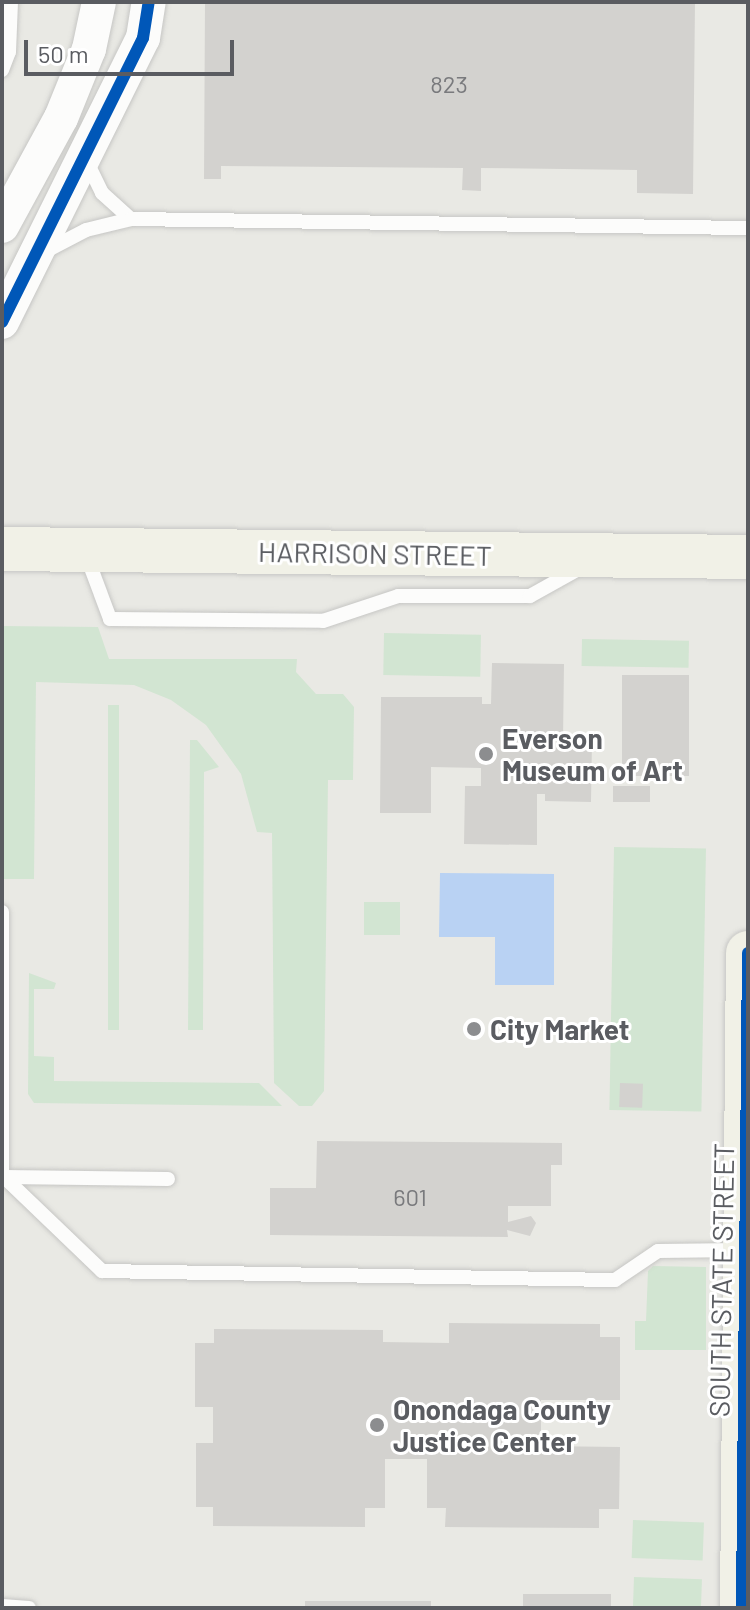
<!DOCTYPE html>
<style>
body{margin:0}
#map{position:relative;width:750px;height:1610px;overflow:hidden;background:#e9e9e4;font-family:Barlow,sans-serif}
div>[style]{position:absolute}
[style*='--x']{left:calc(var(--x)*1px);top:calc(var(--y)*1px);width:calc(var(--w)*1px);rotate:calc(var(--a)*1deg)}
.green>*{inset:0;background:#d2e5d2;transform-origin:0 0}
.water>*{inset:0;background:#b9d2f3}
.building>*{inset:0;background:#d3d2cf;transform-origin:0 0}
.roads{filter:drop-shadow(0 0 2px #c6c6c4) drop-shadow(0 0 2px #c6c6c4)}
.service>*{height:14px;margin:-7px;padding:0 7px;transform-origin:7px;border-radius:7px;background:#fcfcfb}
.tertiary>*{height:34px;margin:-17px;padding:0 17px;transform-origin:17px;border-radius:17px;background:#fcfcfb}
.primary>*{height:44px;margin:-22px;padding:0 22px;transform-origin:22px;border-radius:22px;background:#f1f1e7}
.cycleway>*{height:12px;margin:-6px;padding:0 6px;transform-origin:6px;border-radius:6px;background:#0057b8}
.dots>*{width:22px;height:22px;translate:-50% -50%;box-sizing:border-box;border:4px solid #fff;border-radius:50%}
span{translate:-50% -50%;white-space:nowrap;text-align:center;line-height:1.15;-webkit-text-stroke:6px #fff;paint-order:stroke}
.number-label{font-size:24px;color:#797a7d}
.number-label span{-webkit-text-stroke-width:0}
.street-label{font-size:28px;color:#5a5c61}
.poi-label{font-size:28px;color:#5a5c61;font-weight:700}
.left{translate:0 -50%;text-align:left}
.frame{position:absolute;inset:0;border:4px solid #5a5c61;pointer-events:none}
.scale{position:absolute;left:24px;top:40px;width:210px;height:36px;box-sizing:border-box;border:4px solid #5a5c61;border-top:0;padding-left:10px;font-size:24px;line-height:28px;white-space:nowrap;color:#5a5c61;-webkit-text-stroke:6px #fff;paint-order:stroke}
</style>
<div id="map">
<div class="green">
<div style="clip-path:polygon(2px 626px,98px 627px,109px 659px,297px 659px,296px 672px,316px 694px,343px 694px,354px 707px,353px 780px,328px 780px,324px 1091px,312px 1106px,299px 1106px,274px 1083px,272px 833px,257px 832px,241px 774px,206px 725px,171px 700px,134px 685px,36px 682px,34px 879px,2px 879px)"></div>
<div style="left:384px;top:633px;width:97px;height:42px;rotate:1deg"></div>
<div style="left:582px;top:639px;width:107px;height:27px;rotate:1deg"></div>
<div style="left:108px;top:705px;width:11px;height:325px"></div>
<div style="clip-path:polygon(190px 740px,197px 740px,219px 767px,204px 772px,203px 1030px,188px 1030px)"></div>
<div style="left:614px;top:847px;width:92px;height:263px;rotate:1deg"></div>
<div style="left:364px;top:902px;width:36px;height:33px"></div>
<div style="clip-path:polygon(29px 973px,56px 983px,54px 989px,34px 989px,34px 1056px,54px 1057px,54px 1081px,259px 1083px,282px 1106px,34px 1103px,28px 1094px)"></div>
<div style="clip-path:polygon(653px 1266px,706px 1267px,706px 1350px,635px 1350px,635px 1321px,646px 1321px,648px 1271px)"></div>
<div style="left:633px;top:1520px;width:71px;height:38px;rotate:2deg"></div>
<div style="left:634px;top:1577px;width:68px;height:31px;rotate:2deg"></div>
</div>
<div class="water">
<div style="clip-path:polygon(440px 873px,554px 874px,554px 985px,495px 985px,495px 937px,439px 937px)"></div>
</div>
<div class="building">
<div style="clip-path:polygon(205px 2px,695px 2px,693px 194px,637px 193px,637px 170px,481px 168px,481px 191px,462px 190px,463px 168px,221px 166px,221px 179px,204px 179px)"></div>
<div style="clip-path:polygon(492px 663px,564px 664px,563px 740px,592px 740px,591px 802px,545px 801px,545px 794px,537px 794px,537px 845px,464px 844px,465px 786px,481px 786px,481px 768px,431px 767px,431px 813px,380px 813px,381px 697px,482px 697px,482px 704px,491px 704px)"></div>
<div style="left:622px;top:675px;width:67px;height:101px"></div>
<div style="left:613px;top:786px;width:37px;height:16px"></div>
<div style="left:620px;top:1083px;width:23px;height:24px;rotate:2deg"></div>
<div style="clip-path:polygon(317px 1141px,562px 1143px,562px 1165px,551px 1165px,551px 1206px,508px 1206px,508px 1222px,531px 1216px,536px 1223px,530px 1236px,507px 1230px,508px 1237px,270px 1235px,270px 1188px,316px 1188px)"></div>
<div style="clip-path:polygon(449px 1323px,600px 1324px,600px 1337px,620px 1337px,620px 1400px,541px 1400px,541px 1446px,620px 1447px,619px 1509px,599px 1509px,599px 1528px,445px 1527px,446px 1508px,427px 1508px,427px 1459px,385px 1459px,385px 1508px,365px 1508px,365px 1527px,213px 1526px,213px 1507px,196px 1507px,196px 1443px,213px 1443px,213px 1407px,195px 1407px,195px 1343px,214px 1343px,214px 1329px,383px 1330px,383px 1342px,449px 1343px)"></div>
<div style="left:523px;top:1594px;width:88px;height:14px"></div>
<div style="left:305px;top:1601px;width:126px;height:7px"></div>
</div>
<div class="roads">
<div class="service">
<div style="--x:2;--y:70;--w:19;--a:-69"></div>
<div style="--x:9;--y:52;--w:50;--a:-87.7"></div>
<div style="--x:86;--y:160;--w:37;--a:64"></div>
<div style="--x:102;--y:193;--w:39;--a:42"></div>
<div style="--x:44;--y:252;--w:47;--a:-27.6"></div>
<div style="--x:86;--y:230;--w:46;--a:-13.7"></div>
<div style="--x:131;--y:219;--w:617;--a:0.84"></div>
<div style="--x:87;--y:557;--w:66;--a:69.6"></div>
<div style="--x:110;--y:619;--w:213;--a:0.5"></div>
<div style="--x:323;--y:621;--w:79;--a:-18.4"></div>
<div style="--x:398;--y:596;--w:132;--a:0"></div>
<div style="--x:530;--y:596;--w:57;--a:-29.2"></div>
<div style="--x:2;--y:912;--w:265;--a:90"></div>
<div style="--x:4;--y:1177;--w:136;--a:43.8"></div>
<div style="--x:102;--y:1271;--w:513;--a:1.01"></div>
<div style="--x:615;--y:1280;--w:52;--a:-34"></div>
<div style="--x:658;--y:1251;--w:82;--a:-0.7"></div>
<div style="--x:4;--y:1177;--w:164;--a:0.7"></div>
<div style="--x:2;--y:1606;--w:27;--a:4"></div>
</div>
<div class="tertiary">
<div style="--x:2;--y:226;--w:123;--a:-61.4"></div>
<div style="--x:61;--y:118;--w:74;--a:-67.9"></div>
<div style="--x:89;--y:49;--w:48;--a:-78"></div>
<div style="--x:2;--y:322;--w:317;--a:-63.6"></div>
<div style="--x:143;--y:38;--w:36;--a:-81"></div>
</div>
<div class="primary">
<div style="--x:2;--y:549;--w:746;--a:0.61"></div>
<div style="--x:742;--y:1608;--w:655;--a:-89.48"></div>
</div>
</div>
<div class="cycleway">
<div style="--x:2;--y:322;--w:317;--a:-63.6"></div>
<div style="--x:143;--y:38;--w:36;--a:-81"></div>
<div style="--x:742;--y:1608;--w:655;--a:-89.48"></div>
</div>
<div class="dots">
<div style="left:486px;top:754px;background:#8c8d8f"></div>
<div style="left:474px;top:1029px;background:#8c8d8f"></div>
<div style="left:377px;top:1425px;background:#8c8d8f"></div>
</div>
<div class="number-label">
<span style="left:449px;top:84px">823</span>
<span style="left:410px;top:1197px">601</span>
</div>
<div class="street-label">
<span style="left:375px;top:553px;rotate:1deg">HARRISON STREET</span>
<span style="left:721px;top:1280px;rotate:-89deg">SOUTH STATE STREET</span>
</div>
<div class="poi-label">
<span class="left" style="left:502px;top:754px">Everson<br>Museum of Art</span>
<span class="left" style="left:490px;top:1029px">City Market</span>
<span class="left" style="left:393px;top:1425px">Onondaga County<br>Justice Center</span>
</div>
<div class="frame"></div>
<div class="scale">50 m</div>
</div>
